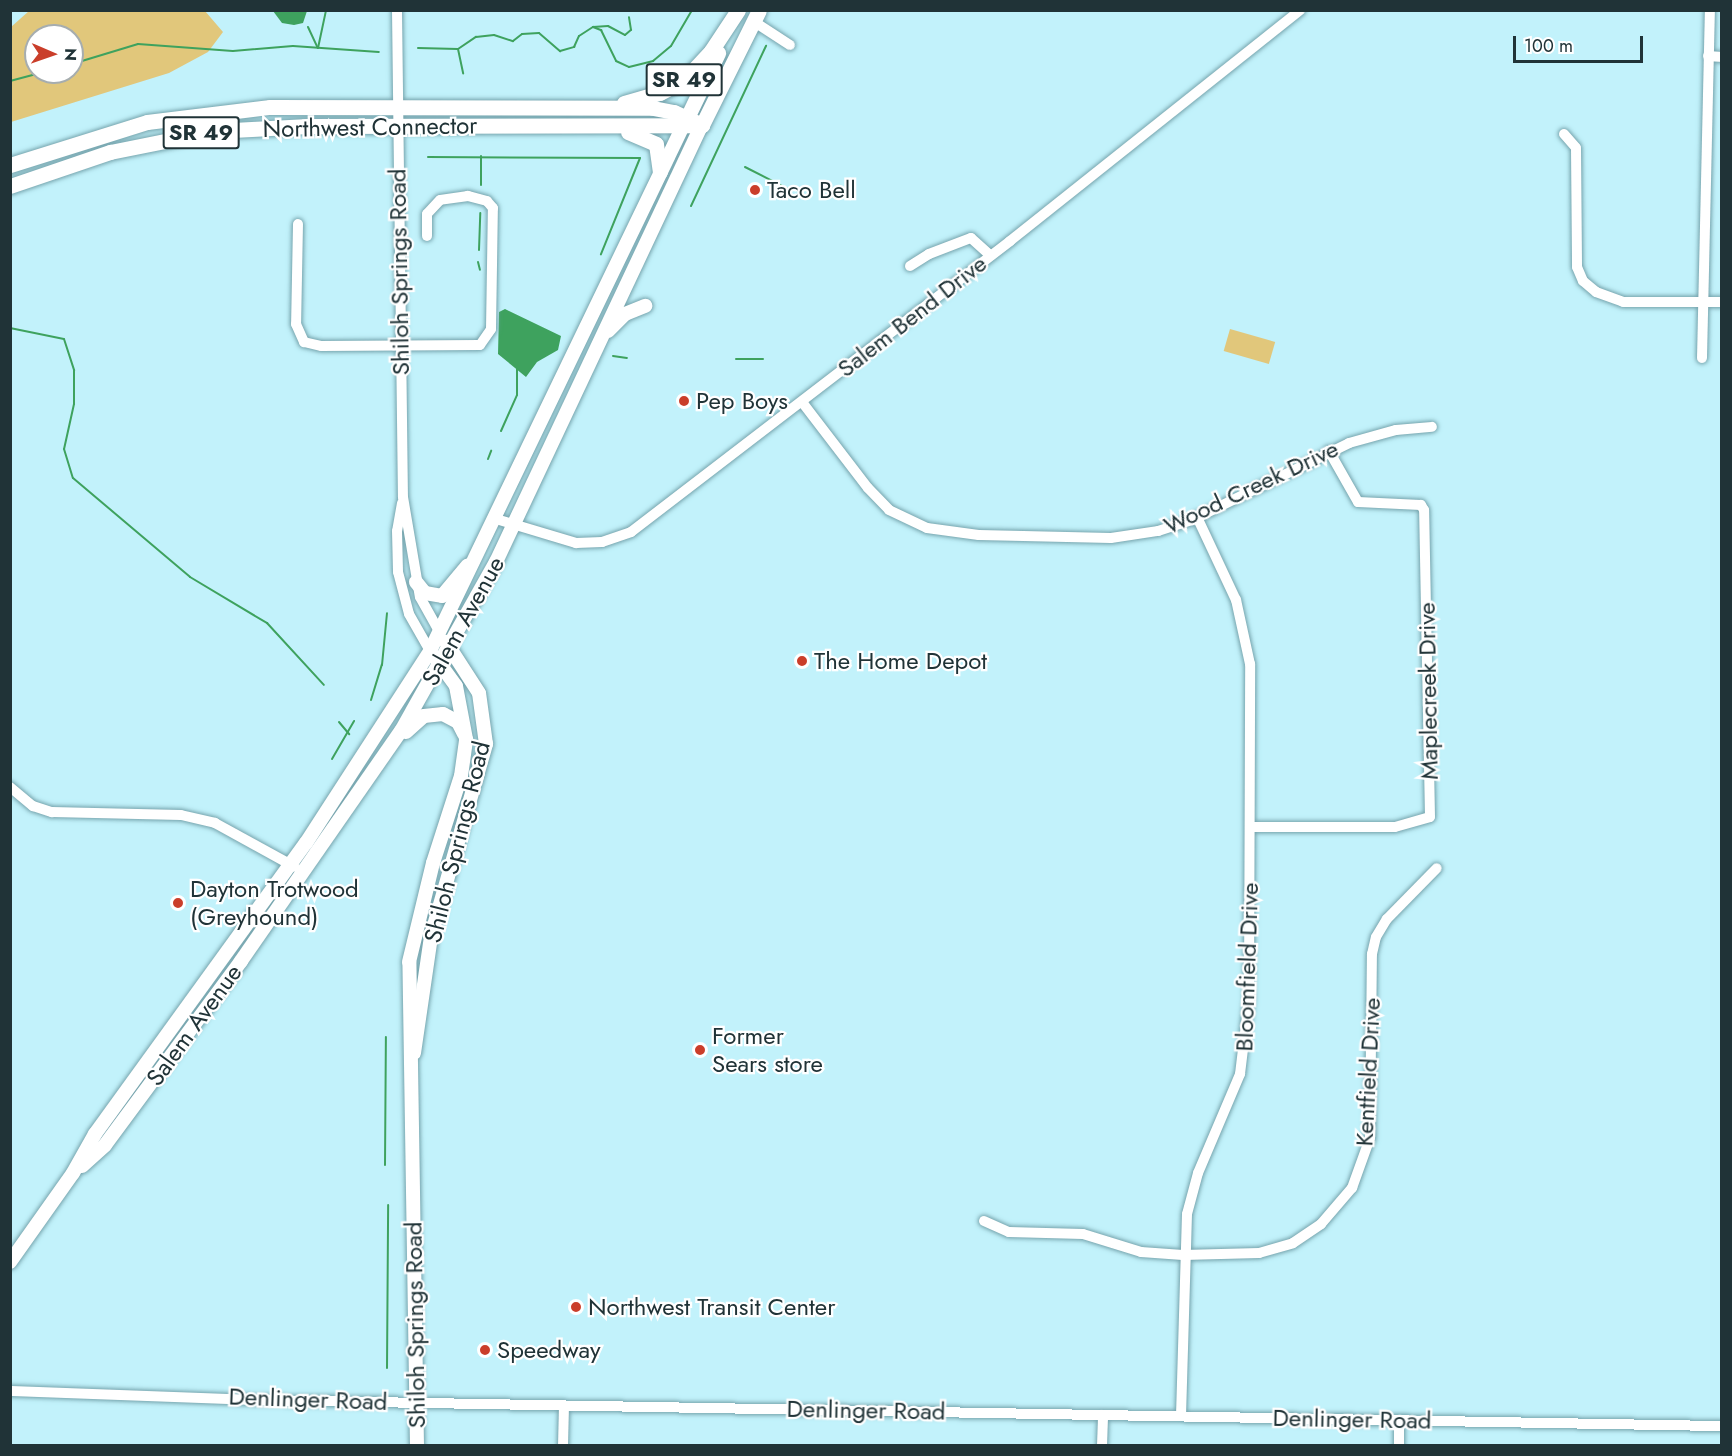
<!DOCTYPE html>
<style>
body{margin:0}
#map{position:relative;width:1732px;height:1456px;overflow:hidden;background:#c2f2fb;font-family:Jost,sans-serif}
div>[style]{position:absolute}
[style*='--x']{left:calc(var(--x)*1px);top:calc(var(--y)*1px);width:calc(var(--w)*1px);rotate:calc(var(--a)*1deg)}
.green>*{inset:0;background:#e1c77b;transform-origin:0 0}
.water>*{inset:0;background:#3ea25e}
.stream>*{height:2px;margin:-1px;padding:0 1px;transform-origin:1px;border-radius:1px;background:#3ea25e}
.roads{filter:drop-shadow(0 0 2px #76a4ad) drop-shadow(0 0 2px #76a4ad)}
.minor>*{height:10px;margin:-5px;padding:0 5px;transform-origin:5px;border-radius:5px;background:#fff}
.major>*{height:14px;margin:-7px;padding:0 7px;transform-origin:7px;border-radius:7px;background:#fff}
.highway>*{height:15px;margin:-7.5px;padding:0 7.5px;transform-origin:7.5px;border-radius:7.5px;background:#fff}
.dots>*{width:16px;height:16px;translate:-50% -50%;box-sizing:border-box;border:3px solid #fff;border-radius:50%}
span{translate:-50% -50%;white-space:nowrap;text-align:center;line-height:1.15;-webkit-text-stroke:4.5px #fff;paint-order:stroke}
.shield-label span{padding:2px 4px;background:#fff;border:2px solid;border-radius:4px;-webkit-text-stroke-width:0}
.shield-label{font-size:22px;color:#203337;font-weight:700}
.street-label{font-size:24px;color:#203337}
.poi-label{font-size:24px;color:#203337}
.left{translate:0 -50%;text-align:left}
.frame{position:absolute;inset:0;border:12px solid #203337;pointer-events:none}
.north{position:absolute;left:24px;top:24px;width:60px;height:60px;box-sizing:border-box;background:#fff;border:2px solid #a6adaf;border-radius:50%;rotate:92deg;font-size:16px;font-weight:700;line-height:24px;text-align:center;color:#203337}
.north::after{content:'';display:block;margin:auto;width:21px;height:27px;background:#ca3e2a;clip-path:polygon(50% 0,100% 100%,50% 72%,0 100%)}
.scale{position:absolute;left:1513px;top:36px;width:130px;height:27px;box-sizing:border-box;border:3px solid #203337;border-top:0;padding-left:8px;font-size:18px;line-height:21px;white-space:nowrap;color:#203337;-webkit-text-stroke:4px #fff;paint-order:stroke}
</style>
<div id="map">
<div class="green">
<div style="clip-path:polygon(evenodd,205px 11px,223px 32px,208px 52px,169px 73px,11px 122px,11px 27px,29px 11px,205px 11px,36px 36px,72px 36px,72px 72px,36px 72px,36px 36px)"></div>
<div style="left:1230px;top:329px;width:47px;height:23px;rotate:16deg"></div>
</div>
<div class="water">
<div style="clip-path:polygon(273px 11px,307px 11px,303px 23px,294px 25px,282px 23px)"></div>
<div style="clip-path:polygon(505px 309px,561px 336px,558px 350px,537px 362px,526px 377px,498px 354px,499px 312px)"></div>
</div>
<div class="stream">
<div style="--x:308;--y:27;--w:23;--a:65"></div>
<div style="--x:593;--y:27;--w:15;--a:-4"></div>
<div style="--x:608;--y:26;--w:19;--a:28"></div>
<div style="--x:625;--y:35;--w:8;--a:-40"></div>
<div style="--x:631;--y:30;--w:13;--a:-99"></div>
<div style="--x:318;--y:48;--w:39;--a:-78"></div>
<div style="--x:418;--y:48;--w:40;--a:1.4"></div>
<div style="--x:458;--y:49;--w:22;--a:-34"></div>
<div style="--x:476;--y:37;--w:18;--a:-6"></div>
<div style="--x:494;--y:35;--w:20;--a:18"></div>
<div style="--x:513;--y:41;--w:11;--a:-38"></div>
<div style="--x:522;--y:34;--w:17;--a:-3"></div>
<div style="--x:539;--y:33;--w:28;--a:41"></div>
<div style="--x:560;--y:51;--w:15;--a:-16"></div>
<div style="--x:574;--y:47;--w:12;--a:-66"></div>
<div style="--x:579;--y:36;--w:17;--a:-33"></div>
<div style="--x:593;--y:27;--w:9;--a:21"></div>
<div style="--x:601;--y:30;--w:34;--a:64"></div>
<div style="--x:616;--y:61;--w:14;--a:25"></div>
<div style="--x:629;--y:67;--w:25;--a:-14"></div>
<div style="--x:653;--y:61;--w:23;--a:-40"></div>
<div style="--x:671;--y:46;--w:42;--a:-59.7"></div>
<div style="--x:458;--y:49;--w:25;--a:78"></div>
<div style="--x:72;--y:64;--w:69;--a:-16.9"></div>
<div style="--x:138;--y:44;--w:95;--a:4.2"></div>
<div style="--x:233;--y:51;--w:60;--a:-4.8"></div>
<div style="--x:293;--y:46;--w:86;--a:4"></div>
<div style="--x:10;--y:81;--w:35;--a:-15"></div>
<div style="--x:481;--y:156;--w:29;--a:90"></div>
<div style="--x:428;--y:157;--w:212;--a:0.3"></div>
<div style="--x:640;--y:158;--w:104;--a:112.1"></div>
<div style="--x:745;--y:167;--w:48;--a:27.1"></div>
<div style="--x:691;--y:206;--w:177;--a:-64.9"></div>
<div style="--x:479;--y:250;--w:37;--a:-88"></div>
<div style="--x:478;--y:262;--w:8;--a:76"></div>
<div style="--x:10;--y:328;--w:55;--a:11.5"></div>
<div style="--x:64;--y:339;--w:33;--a:72"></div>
<div style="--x:74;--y:370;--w:34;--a:90"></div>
<div style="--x:74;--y:404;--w:46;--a:102.5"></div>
<div style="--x:64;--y:449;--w:30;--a:73"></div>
<div style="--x:73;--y:478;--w:153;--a:40.2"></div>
<div style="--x:190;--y:577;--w:90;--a:30.9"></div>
<div style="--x:267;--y:623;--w:84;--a:47.4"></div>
<div style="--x:613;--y:356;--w:14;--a:8"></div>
<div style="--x:736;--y:359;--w:27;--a:0"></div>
<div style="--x:501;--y:431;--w:39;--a:-66"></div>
<div style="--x:517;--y:395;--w:26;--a:-90"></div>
<div style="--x:488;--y:459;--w:9;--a:-69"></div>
<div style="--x:371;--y:700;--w:37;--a:-73"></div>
<div style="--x:382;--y:665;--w:52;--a:-84.5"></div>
<div style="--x:339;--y:722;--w:16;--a:50"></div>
<div style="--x:332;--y:759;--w:44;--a:-59.9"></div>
<div style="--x:385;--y:1165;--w:128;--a:-89.6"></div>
<div style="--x:387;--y:1368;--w:163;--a:-89.6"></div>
</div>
<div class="roads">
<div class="minor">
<div style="--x:397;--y:10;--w:487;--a:89.3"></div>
<div style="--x:403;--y:497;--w:101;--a:80.4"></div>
<div style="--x:420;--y:597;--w:41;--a:60.9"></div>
<div style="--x:753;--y:21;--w:44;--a:33"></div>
<div style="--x:1708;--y:56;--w:14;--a:4"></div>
<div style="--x:1564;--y:134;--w:18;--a:49"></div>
<div style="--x:1576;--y:148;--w:119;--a:89.5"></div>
<div style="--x:1577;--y:267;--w:15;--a:67"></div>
<div style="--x:1583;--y:281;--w:17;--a:40"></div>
<div style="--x:1596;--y:292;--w:29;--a:20"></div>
<div style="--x:1623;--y:302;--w:99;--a:0"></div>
<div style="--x:298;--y:224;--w:100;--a:91.1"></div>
<div style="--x:296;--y:324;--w:20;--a:66"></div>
<div style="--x:304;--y:342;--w:17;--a:13"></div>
<div style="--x:321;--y:346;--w:159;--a:-0.4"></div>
<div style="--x:480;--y:345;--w:19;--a:-55"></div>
<div style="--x:491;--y:329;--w:121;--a:-89.1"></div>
<div style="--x:493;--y:208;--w:9;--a:-131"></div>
<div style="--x:487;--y:201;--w:20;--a:-165"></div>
<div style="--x:468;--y:196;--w:28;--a:172"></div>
<div style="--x:440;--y:200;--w:19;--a:133"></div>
<div style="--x:427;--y:214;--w:22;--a:90"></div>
<div style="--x:910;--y:266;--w:22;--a:-32"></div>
<div style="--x:929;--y:254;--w:45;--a:-20.9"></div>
<div style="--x:971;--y:238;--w:25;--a:42"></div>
<div style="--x:1702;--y:358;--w:348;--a:-88.7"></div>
<div style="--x:802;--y:402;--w:108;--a:52.5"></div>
<div style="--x:868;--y:488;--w:30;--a:46"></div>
<div style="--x:889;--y:510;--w:42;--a:25.3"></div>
<div style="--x:927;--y:528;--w:52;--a:7.7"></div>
<div style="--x:979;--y:535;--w:132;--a:1.3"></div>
<div style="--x:1111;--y:538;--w:48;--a:-8.5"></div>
<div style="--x:1158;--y:531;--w:38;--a:-18"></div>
<div style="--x:1194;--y:519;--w:173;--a:-26.1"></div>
<div style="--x:1349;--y:443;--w:49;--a:-15.5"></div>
<div style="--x:1396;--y:430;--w:36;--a:-5"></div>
<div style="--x:402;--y:503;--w:28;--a:100"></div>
<div style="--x:397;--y:531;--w:41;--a:88.6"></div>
<div style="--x:398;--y:572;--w:43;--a:75.3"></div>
<div style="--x:409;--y:614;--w:43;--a:60.4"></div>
<div style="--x:496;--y:519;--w:84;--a:16.7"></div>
<div style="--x:576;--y:543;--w:26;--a:-2"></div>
<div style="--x:602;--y:542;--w:31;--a:-19"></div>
<div style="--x:631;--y:532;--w:478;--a:-37.5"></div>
<div style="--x:1010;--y:241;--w:371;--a:-38.5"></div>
<div style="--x:10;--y:787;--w:30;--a:40"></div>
<div style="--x:33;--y:806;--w:20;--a:18"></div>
<div style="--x:52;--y:812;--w:129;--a:1.3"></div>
<div style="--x:181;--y:815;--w:35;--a:13"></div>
<div style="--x:215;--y:823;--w:91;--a:28.8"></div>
<div style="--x:1250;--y:827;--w:145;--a:0"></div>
<div style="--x:1395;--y:827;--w:36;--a:-16"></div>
<div style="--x:1430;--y:817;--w:307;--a:-91.1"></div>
<div style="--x:1424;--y:510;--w:6;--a:-121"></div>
<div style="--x:1421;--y:505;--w:63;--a:-177.3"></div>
<div style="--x:1358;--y:502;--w:59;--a:-119.6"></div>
<div style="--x:984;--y:1221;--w:27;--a:24"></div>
<div style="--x:1009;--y:1232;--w:74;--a:1.5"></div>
<div style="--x:1083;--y:1234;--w:61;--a:17.2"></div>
<div style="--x:1141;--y:1252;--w:42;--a:4.1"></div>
<div style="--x:1183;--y:1255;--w:76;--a:-1.5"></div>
<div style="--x:1259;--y:1253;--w:35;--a:-16"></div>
<div style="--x:1293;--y:1243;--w:34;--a:-34"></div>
<div style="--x:1321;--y:1224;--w:48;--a:-49.3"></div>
<div style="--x:1352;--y:1188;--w:53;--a:-70.2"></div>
<div style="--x:1370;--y:1138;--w:184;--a:-89.4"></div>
<div style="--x:1372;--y:954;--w:17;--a:-77"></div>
<div style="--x:1376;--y:937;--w:21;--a:-59"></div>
<div style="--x:1387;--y:919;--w:71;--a:-45.6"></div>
<div style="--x:10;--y:1391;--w:247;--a:2.1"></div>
<div style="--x:257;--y:1400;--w:1465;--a:1.02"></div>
<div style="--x:1181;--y:1416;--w:202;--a:-88.3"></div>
<div style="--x:1187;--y:1214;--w:42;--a:-75"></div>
<div style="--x:1198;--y:1173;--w:108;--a:-67"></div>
<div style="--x:1240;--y:1074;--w:75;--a:-83.1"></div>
<div style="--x:1249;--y:1000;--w:336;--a:-89.8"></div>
<div style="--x:1250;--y:664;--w:66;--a:-102.3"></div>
<div style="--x:1236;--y:600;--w:92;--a:-115.2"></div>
<div style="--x:563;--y:1446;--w:40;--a:-88.6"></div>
<div style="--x:1102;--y:1446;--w:31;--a:-88"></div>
<div style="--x:1399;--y:1446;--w:25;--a:-90"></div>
</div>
<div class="major">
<div style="--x:608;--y:331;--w:24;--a:-45"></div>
<div style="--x:625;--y:314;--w:22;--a:-22"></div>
<div style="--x:416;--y:582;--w:14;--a:51"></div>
<div style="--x:425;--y:593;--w:17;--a:10"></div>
<div style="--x:442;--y:596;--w:40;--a:-50"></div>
<div style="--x:406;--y:732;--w:24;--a:-42"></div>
<div style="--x:424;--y:716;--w:19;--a:-6"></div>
<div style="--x:443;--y:714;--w:17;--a:28"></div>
<div style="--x:458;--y:722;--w:13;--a:63"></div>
<div style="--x:414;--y:1053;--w:118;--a:-81.7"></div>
<div style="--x:431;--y:936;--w:200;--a:-74"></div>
<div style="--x:486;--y:744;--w:51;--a:-97.8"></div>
<div style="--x:479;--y:693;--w:61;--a:-122.9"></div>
<div style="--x:82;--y:1166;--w:31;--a:-42"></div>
<div style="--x:105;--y:1145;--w:229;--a:-53.5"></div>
<div style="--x:241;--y:961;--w:280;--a:-55.2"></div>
<div style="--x:401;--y:731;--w:194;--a:-60.7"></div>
<div style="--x:496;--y:562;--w:483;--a:-64.8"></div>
<div style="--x:10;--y:1262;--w:109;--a:-54.7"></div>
<div style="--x:73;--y:1173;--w:45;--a:-60.6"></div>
<div style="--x:95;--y:1134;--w:359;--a:-54.1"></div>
<div style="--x:306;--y:843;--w:229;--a:-57.1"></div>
<div style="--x:430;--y:651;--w:583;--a:-64.27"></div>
<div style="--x:417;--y:1446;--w:484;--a:-90.9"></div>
<div style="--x:409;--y:962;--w:102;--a:-76.4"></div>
<div style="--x:433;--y:863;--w:91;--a:-72.2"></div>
<div style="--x:461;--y:776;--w:37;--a:-82"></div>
<div style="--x:466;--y:739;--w:54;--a:-100.7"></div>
<div style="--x:456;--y:686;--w:36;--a:-126"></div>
</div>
<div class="highway">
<div style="--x:624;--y:103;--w:37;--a:-16"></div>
<div style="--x:660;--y:93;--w:26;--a:-28"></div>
<div style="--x:683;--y:81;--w:41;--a:-47"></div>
<div style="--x:711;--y:51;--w:49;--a:-56.6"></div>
<div style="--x:684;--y:124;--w:79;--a:-64.4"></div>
<div style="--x:702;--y:125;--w:128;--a:-63.6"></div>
<div style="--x:628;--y:132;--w:30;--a:23"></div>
<div style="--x:656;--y:144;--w:28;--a:82"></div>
<div style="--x:10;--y:165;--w:144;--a:-17.4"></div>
<div style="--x:147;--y:122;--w:124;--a:-7"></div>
<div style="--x:270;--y:107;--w:383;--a:0.1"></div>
<div style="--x:653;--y:108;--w:21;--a:11"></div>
<div style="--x:674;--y:112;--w:31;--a:25"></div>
<div style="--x:10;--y:186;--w:106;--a:-18.8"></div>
<div style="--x:110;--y:152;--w:106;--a:-11.4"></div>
<div style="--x:214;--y:131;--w:94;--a:-3"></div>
<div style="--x:308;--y:126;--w:394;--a:-0.1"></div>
</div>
</div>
<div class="dots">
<div style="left:755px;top:190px;background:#ca3e2a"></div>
<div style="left:684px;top:401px;background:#ca3e2a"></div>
<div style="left:802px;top:661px;background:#ca3e2a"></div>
<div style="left:178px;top:903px;background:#ca3e2a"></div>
<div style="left:700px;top:1050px;background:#ca3e2a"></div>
<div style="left:576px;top:1307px;background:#ca3e2a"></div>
<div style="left:485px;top:1350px;background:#ca3e2a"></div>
</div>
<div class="shield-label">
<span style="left:684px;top:80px">SR 49</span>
<span style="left:201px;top:133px">SR 49</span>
</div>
<div class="street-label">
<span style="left:370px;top:127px;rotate:-1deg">Northwest Connector</span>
<span style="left:399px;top:272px;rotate:-91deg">Shiloh Springs Road</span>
<span style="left:912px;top:316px;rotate:-38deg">Salem Bend Drive</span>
<span style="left:1251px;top:487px;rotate:-25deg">Wood Creek Drive</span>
<span style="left:463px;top:621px;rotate:-61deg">Salem Avenue</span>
<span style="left:1428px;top:691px;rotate:-91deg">Maplecreek Drive</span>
<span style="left:457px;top:842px;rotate:-76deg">Shiloh Springs Road</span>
<span style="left:1247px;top:967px;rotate:-88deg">Bloomfield Drive</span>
<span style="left:194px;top:1025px;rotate:-54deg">Salem Avenue</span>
<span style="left:1368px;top:1072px;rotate:-87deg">Kentfield Drive</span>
<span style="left:415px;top:1325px;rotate:-91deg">Shiloh Springs Road</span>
<span style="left:308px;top:1399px;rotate:2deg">Denlinger Road</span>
<span style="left:866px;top:1410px;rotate:1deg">Denlinger Road</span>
<span style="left:1352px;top:1419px;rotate:1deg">Denlinger Road</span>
</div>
<div class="poi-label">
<span class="left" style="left:767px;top:190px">Taco Bell</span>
<span class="left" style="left:696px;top:401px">Pep Boys</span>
<span class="left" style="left:814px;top:661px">The Home Depot</span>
<span class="left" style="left:190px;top:903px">Dayton Trotwood<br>(Greyhound)</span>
<span class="left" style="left:712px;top:1050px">Former<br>Sears store</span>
<span class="left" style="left:588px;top:1307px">Northwest Transit Center</span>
<span class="left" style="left:497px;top:1350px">Speedway</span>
</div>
<div class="frame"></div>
<div class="north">N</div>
<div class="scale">100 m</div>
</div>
